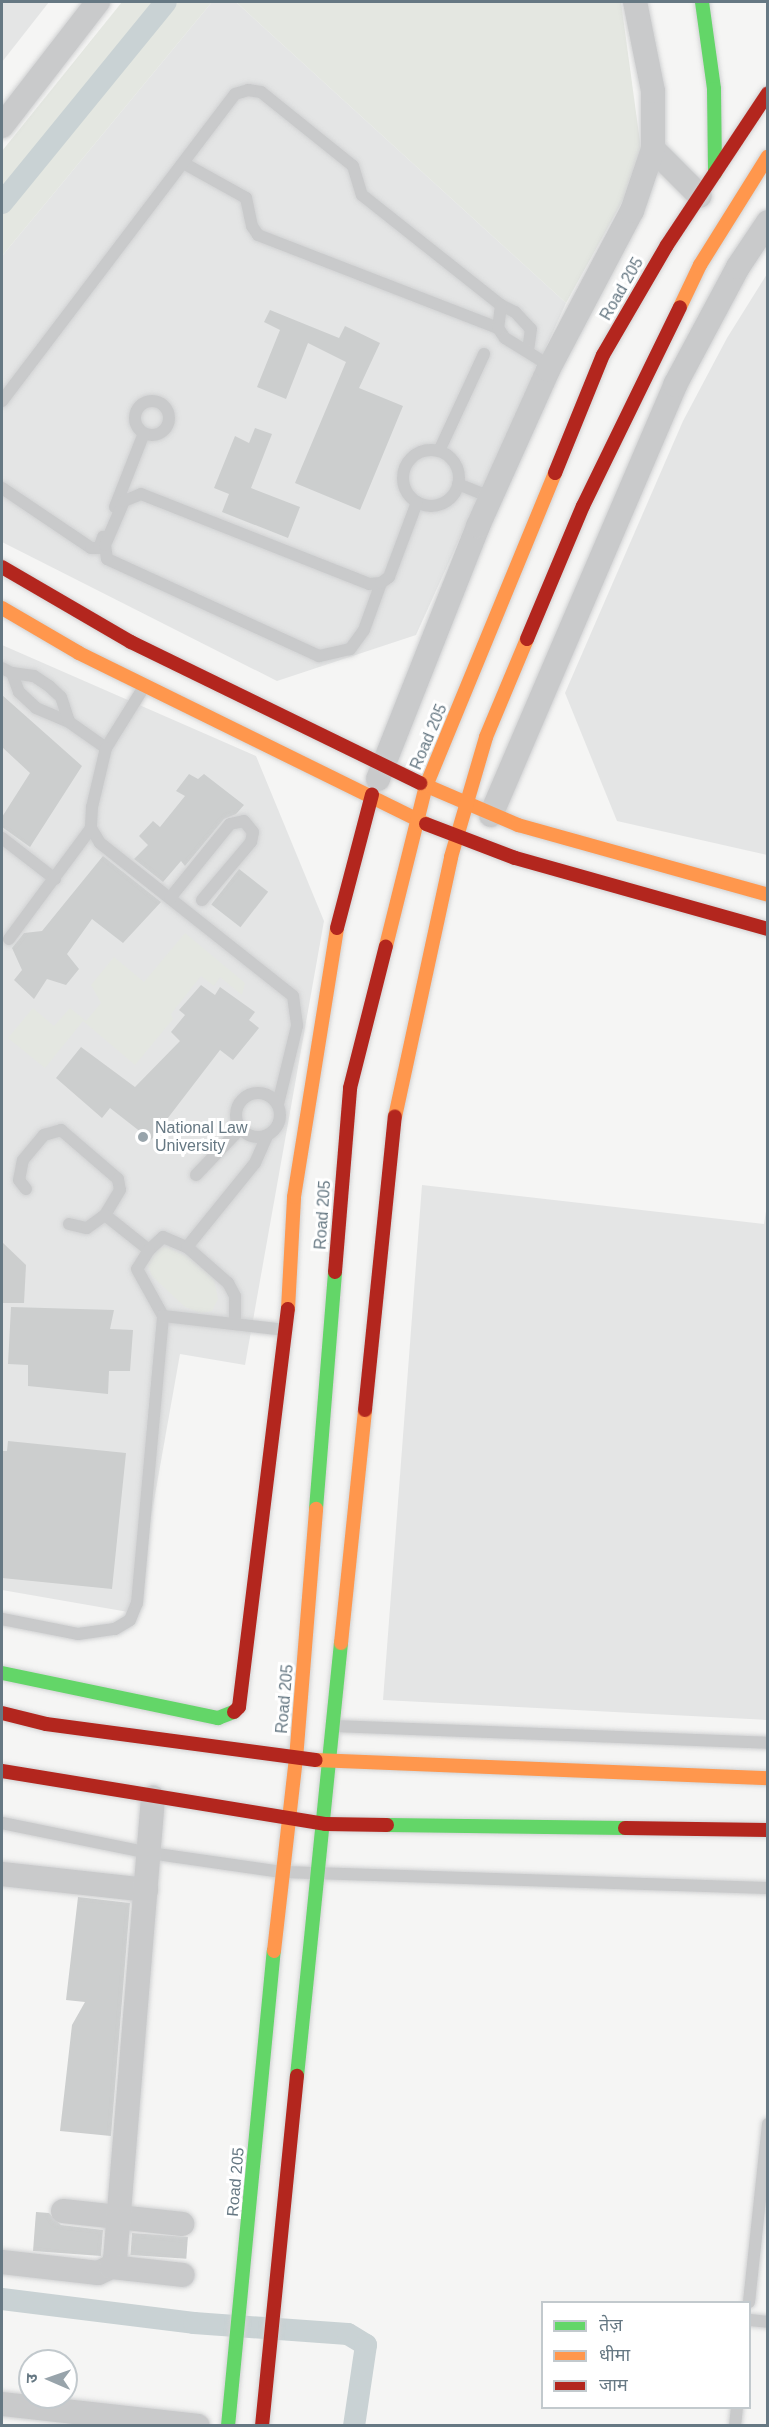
<!DOCTYPE html>
<meta charset="utf-8">
<style>
body{margin:0}
#map{position:relative;width:769px;height:2427px;overflow:hidden;background:#f5f5f4;font-family:Helvetica,"Noto Sans Devanagari",sans-serif}
div>[style]{position:absolute}
[style*='--x']{left:calc(var(--x)*1px);top:calc(var(--y)*1px);width:calc(var(--w)*1px);rotate:calc(var(--a)*1deg)}
.built>*{inset:0;background:#e4e5e5}
.green>*{inset:0;background:#e4e7e1}
.canal>*{height:22px;margin:-11px;padding:0 11px;transform-origin:11px;border-radius:11px;background:#c9d2d4}
.building>*{inset:0;background:#cccece;transform-origin:0 0}
.roads{filter:drop-shadow(0 0 2px #d1d2d3) drop-shadow(0 0 2px #d1d2d3)}
.lane>*{height:12px;margin:-6px;padding:0 6px;transform-origin:6px;border-radius:6px;background:#c9cacb}
.lane>.ring{margin:-6px;padding:0;box-sizing:content-box;background:none;border:12px solid #c9cacb;border-radius:50%}
.street>*{height:24px;margin:-12px;padding:0 12px;transform-origin:12px;border-radius:12px;background:#c9cacb}
.fast>*{height:14px;margin:-7px;padding:0 7px;transform-origin:7px;border-radius:7px;background:#63d668}
.slow>*{height:14px;margin:-7px;padding:0 7px;transform-origin:7px;border-radius:7px;background:#ff974d}
.jam>*{height:14px;margin:-7px;padding:0 7px;transform-origin:7px;border-radius:7px;background:#b3261e}
.dots>*{width:16px;height:16px;translate:-50% -50%;box-sizing:border-box;border:3px solid #fff;border-radius:50%}
span{translate:-50% -50%;white-space:nowrap;text-align:center;line-height:1.15;-webkit-text-stroke:6px #fff;paint-order:stroke}
.street-label{font-size:16px;color:#667883}
.poi-label{font-size:16px;color:#667883}
.left{translate:0 -50%;text-align:left}
.frame{position:absolute;inset:0;border:3px solid #667883;pointer-events:none}
.legend{position:absolute;left:541px;top:2301px;width:210px;height:108px;box-sizing:border-box;background:#fff;border:2px solid #c2c9cd;margin:0;padding:8px 10px;list-style:none;font-size:18px;color:#667883}
.legend li{display:flex;align-items:center;gap:12px;height:30px}
.legend b{width:30px;border:2px solid #c2c9cd}
.north{position:absolute;left:18px;top:2349px;width:60px;height:60px;box-sizing:border-box;background:#fff;border:2px solid #c2c9cd;border-radius:50%;rotate:272deg;font-size:16px;font-weight:700;line-height:24px;text-align:center;color:#667883}
.north::after{content:'';display:block;margin:auto;width:21px;height:27px;background:#98a4ab;clip-path:polygon(50% 0,100% 100%,50% 72%,0 100%)}
</style>
<div id="map">
<div class="built">
<div style="clip-path:polygon(2px 2px,49px 2px,2px 62px)"></div>
<div style="clip-path:polygon(212px 2px,236px 2px,566px 303px,416px 635px,277px 681px,2px 542px,2px 256px)"></div>
<div style="clip-path:polygon(767px 274px,767px 855px,617px 821px,565px 693px,683px 421px,727px 338px)"></div>
<div style="clip-path:polygon(2px 645px,256px 756px,324px 921px,245px 1365px,180px 1354px,134px 1613px,2px 1590px)"></div>
<div style="clip-path:polygon(422px 1185px,764px 1224px,767px 1205px,767px 1720px,383px 1700px)"></div>
</div>
<div class="green">
<div style="clip-path:polygon(122px 2px,212px 2px,2px 256px,2px 151px)"></div>
<div style="clip-path:polygon(236px 2px,621px 2px,643px 164px,566px 303px)"></div>
<div style="clip-path:polygon(185px 933px,245px 983px,242px 995px,220px 977px,214px 986px,201px 976px,171px 1014px,173px 1019px,135px 1065px,83px 1021px,45px 1068px,8px 1038px,33px 1008px,54px 1026px,70px 1008px,86px 1021px,101px 1003px,91px 985px,114px 957px,144px 982px)"></div>
<div style="clip-path:polygon(166px 1247px,195px 1260px,214px 1279px,218px 1299px,212px 1311px,200px 1313px,185px 1307px,152px 1276px,146px 1261px,156px 1249px)"></div>
</div>
<div class="canal">
<div style="--x:2;--y:203;--w:259;--a:-50.8"></div>
<div style="--x:2;--y:2299;--w:193;--a:7.1"></div>
<div style="--x:194;--y:2323;--w:154;--a:4.1"></div>
<div style="--x:348;--y:2334;--w:21;--a:31"></div>
<div style="--x:366;--y:2345;--w:82;--a:98.4"></div>
</div>
<div class="building">
<div style="clip-path:polygon(270px 310px,339px 338px,345px 326px,380px 343px,359px 388px,403px 406px,360px 510px,295px 483px,346px 362px,308px 343px,286px 399px,257px 387px,280px 330px,264px 322px)"></div>
<div style="clip-path:polygon(255px 428px,272px 434px,251px 488px,300px 507px,288px 538px,222px 512px,229px 494px,214px 488px,235px 436px,249px 443px)"></div>
<div style="clip-path:polygon(2px 695px,82px 766px,30px 847px,2px 827px,2px 817px,30px 773px,2px 747px)"></div>
<div style="clip-path:polygon(189px 774px,198px 779px,204px 774px,244px 805px,236px 814px,224px 819px,185px 866px,181px 861px,163px 882px,134px 859px,148px 845px,139px 836px,153px 821px,160px 827px,185px 796px,176px 791px)"></div>
<div style="clip-path:polygon(103px 856px,161px 902px,123px 943px,92px 919px,67px 954px,79px 969px,66px 985px,47px 979px,34px 999px,14px 980px,22px 970px,12px 948px,24px 933px,42px 931px)"></div>
<div style="left:239px;top:869px;width:37px;height:45px;rotate:38deg"></div>
<div style="clip-path:polygon(201px 985px,215px 995px,220px 987px,255px 1012px,249px 1020px,259px 1028px,233px 1060px,220px 1050px,151px 1140px,110px 1108px,102px 1118px,56px 1078px,81px 1047px,135px 1087px,180px 1041px,171px 1032px,185px 1015px,179px 1010px)"></div>
<div style="clip-path:polygon(2px 1242px,26px 1265px,24px 1303px,2px 1303px)"></div>
<div style="clip-path:polygon(11px 1307px,114px 1310px,110px 1329px,133px 1330px,130px 1371px,109px 1371px,108px 1394px,28px 1386px,28px 1365px,8px 1364px)"></div>
<div style="clip-path:polygon(8px 1441px,126px 1453px,112px 1589px,2px 1578px,2px 1451px,7px 1451px)"></div>
<div style="clip-path:polygon(78px 1897px,130px 1903px,111px 2136px,60px 2131px,72px 2025px,85px 2002px,66px 2000px)"></div>
<div style="clip-path:polygon(36px 2212px,49px 2213px,61px 2225px,103px 2230px,101px 2256px,33px 2251px)"></div>
<div style="left:132px;top:2233px;width:56px;height:22px;rotate:4deg"></div>
</div>
<div class="roads">
<div class="lane">
<div style="--x:185;--y:164;--w:70;--a:29.1"></div>
<div style="--x:246;--y:198;--w:29;--a:78"></div>
<div style="--x:252;--y:226;--w:11;--a:56"></div>
<div style="--x:258;--y:235;--w:257;--a:21.2"></div>
<div style="--x:501;--y:305;--w:16;--a:27"></div>
<div style="--x:515;--y:312;--w:23;--a:47"></div>
<div style="--x:531;--y:329;--w:21;--a:98"></div>
<div class="ring" style="left:135px;top:401px;width:22px;height:22px"></div>
<div style="--x:2;--y:401;--w:385;--a:-52.8"></div>
<div style="--x:235;--y:94;--w:14;--a:-17"></div>
<div style="--x:248;--y:90;--w:13;--a:9"></div>
<div style="--x:261;--y:92;--w:118;--a:38.8"></div>
<div style="--x:353;--y:166;--w:30;--a:73"></div>
<div style="--x:362;--y:195;--w:177;--a:38.4"></div>
<div style="--x:501;--y:305;--w:23;--a:97"></div>
<div style="--x:498;--y:328;--w:12;--a:55"></div>
<div style="--x:505;--y:338;--w:53;--a:31.9"></div>
<div class="ring" style="left:403px;top:450px;width:44px;height:44px"></div>
<div style="--x:439;--y:451;--w:107;--a:-65.1"></div>
<div style="--x:458;--y:484;--w:35;--a:22"></div>
<div style="--x:2;--y:488;--w:107;--a:34"></div>
<div style="--x:91;--y:548;--w:8;--a:0"></div>
<div style="--x:99;--y:548;--w:12;--a:-70"></div>
<div style="--x:115;--y:507;--w:79;--a:-68.6"></div>
<div style="--x:381;--y:583;--w:50;--a:109.9"></div>
<div style="--x:364;--y:630;--w:24;--a:126"></div>
<div style="--x:350;--y:649;--w:32;--a:167"></div>
<div style="--x:319;--y:656;--w:233;--a:-155.4"></div>
<div style="--x:107;--y:559;--w:14;--a:-98"></div>
<div style="--x:105;--y:545;--w:48;--a:-66.6"></div>
<div style="--x:124;--y:501;--w:18;--a:-22"></div>
<div style="--x:141;--y:494;--w:245;--a:21.5"></div>
<div style="--x:369;--y:584;--w:12;--a:-5"></div>
<div style="--x:381;--y:583;--w:10;--a:-37"></div>
<div style="--x:389;--y:577;--w:80;--a:-69.5"></div>
<div style="--x:2;--y:668;--w:11;--a:27"></div>
<div style="--x:12;--y:673;--w:20;--a:70"></div>
<div style="--x:19;--y:692;--w:23;--a:43"></div>
<div style="--x:36;--y:708;--w:36;--a:23"></div>
<div style="--x:69;--y:722;--w:45;--a:35.1"></div>
<div style="--x:106;--y:748;--w:72;--a:-58.1"></div>
<div style="--x:12;--y:673;--w:22;--a:8"></div>
<div style="--x:34;--y:676;--w:18;--a:34"></div>
<div style="--x:49;--y:686;--w:16;--a:43"></div>
<div style="--x:61;--y:697;--w:26;--a:72"></div>
<div style="--x:106;--y:748;--w:61;--a:103.3"></div>
<div style="--x:92;--y:807;--w:21;--a:93"></div>
<div style="--x:91;--y:828;--w:17;--a:59"></div>
<div style="--x:100;--y:843;--w:246;--a:38.4"></div>
<div style="--x:293;--y:996;--w:30;--a:82"></div>
<div style="--x:297;--y:1026;--w:80;--a:103.7"></div>
<div style="--x:2;--y:838;--w:67;--a:37.7"></div>
<div style="--x:170;--y:898;--w:95;--a:-51"></div>
<div style="--x:230;--y:824;--w:14;--a:-12"></div>
<div style="--x:244;--y:821;--w:14;--a:51"></div>
<div style="--x:253;--y:832;--w:10;--a:101"></div>
<div style="--x:251;--y:842;--w:76;--a:130.2"></div>
<div style="--x:9;--y:939;--w:138;--a:-53.5"></div>
<div class="ring" style="left:236px;top:1093px;width:32px;height:32px"></div>
<div style="--x:196;--y:1175;--w:64;--a:-46.3"></div>
<div style="--x:26;--y:1189;--w:11;--a:-128"></div>
<div style="--x:19;--y:1180;--w:20;--a:-79"></div>
<div style="--x:23;--y:1160;--w:33;--a:-50"></div>
<div style="--x:44;--y:1135;--w:18;--a:-16"></div>
<div style="--x:61;--y:1130;--w:75;--a:40.7"></div>
<div style="--x:118;--y:1179;--w:11;--a:80"></div>
<div style="--x:120;--y:1190;--w:29;--a:121"></div>
<div style="--x:105;--y:1215;--w:56;--a:38.5"></div>
<div style="--x:149;--y:1250;--w:19;--a:-43"></div>
<div style="--x:163;--y:1237;--w:26;--a:23"></div>
<div style="--x:69;--y:1224;--w:18;--a:13"></div>
<div style="--x:87;--y:1228;--w:22;--a:-36"></div>
<div style="--x:149;--y:1250;--w:22;--a:122"></div>
<div style="--x:137;--y:1269;--w:54;--a:61"></div>
<div style="--x:235;--y:1322;--w:26;--a:-90"></div>
<div style="--x:235;--y:1296;--w:15;--a:-118"></div>
<div style="--x:228;--y:1283;--w:55;--a:-138.7"></div>
<div style="--x:187;--y:1247;--w:108;--a:-51"></div>
<div style="--x:255;--y:1163;--w:30;--a:-66"></div>
<div style="--x:2;--y:1619;--w:77;--a:11.2"></div>
<div style="--x:78;--y:1634;--w:37;--a:-8"></div>
<div style="--x:115;--y:1629;--w:17;--a:-31"></div>
<div style="--x:130;--y:1620;--w:18;--a:-68"></div>
<div style="--x:137;--y:1603;--w:288;--a:-84.8"></div>
<div style="--x:163;--y:1316;--w:124;--a:6.5"></div>
<div style="--x:334;--y:1726;--w:434;--a:2.2"></div>
<div style="--x:2;--y:1823;--w:151;--a:11.5"></div>
<div style="--x:150;--y:1853;--w:133;--a:8.2"></div>
<div style="--x:282;--y:1872;--w:486;--a:1.9"></div>
<div style="--x:749;--y:2302;--w:179;--a:-83.9"></div>
<div style="--x:750;--y:2320;--w:18;--a:6"></div>
<div style="--x:735;--y:2426;--w:18;--a:-84"></div>
</div>
<div class="street">
<div style="--x:2;--y:126;--w:157;--a:-52.3"></div>
<div style="--x:653;--y:149;--w:66;--a:45"></div>
<div style="--x:378;--y:779;--w:272;--a:-68.4"></div>
<div style="--x:478;--y:526;--w:171;--a:-65.8"></div>
<div style="--x:548;--y:370;--w:180;--a:-62.2"></div>
<div style="--x:632;--y:211;--w:65;--a:-71.3"></div>
<div style="--x:653;--y:149;--w:58;--a:-90"></div>
<div style="--x:653;--y:91;--w:91;--a:-101.4"></div>
<div style="--x:491;--y:815;--w:468;--a:-66.8"></div>
<div style="--x:675;--y:385;--w:134;--a:-61.9"></div>
<div style="--x:738;--y:267;--w:54;--a:-56.3"></div>
<div style="--x:2;--y:1874;--w:145;--a:6.3"></div>
<div style="--x:63;--y:2211;--w:120;--a:6.2"></div>
<div style="--x:2;--y:2262;--w:97;--a:6.5"></div>
<div style="--x:98;--y:2273;--w:14;--a:-25"></div>
<div style="--x:111;--y:2267;--w:8;--a:-60"></div>
<div style="--x:115;--y:2260;--w:464;--a:-85.3"></div>
<div style="--x:111;--y:2267;--w:72;--a:6.3"></div>
<div style="--x:2;--y:2404;--w:197;--a:6.4"></div>
</div>
<div class="fast">
<div style="--x:702;--y:2;--w:88;--a:82.1"></div>
<div style="--x:714;--y:89;--w:84;--a:89.3"></div>
<div style="--x:316;--y:1509;--w:238;--a:-85.4"></div>
<div style="--x:2;--y:1673;--w:221;--a:11.8"></div>
<div style="--x:218;--y:1718;--w:17;--a:-21"></div>
<div style="--x:387;--y:1825;--w:238;--a:0.7"></div>
<div style="--x:297;--y:2076;--w:435;--a:-84.2"></div>
<div style="--x:228;--y:2426;--w:477;--a:-84.5"></div>
</div>
<div class="slow">
<div style="--x:680;--y:307;--w:47;--a:-64.5"></div>
<div style="--x:700;--y:265;--w:128;--a:-58"></div>
<div style="--x:2;--y:608;--w:89;--a:30.3"></div>
<div style="--x:79;--y:653;--w:387;--a:26.2"></div>
<div style="--x:420;--y:783;--w:107;--a:23.2"></div>
<div style="--x:518;--y:825;--w:260;--a:15.6"></div>
<div style="--x:386;--y:946;--w:165;--a:-76"></div>
<div style="--x:426;--y:786;--w:339;--a:-67.6"></div>
<div style="--x:395;--y:1117;--w:266;--a:-77.8"></div>
<div style="--x:451;--y:857;--w:125;--a:-73.7"></div>
<div style="--x:486;--y:737;--w:106;--a:-67.3"></div>
<div style="--x:288;--y:1309;--w:112;--a:-86.9"></div>
<div style="--x:294;--y:1197;--w:272;--a:-80.9"></div>
<div style="--x:341;--y:1643;--w:234;--a:-84.1"></div>
<div style="--x:316;--y:1760;--w:452;--a:2.3"></div>
<div style="--x:274;--y:1951;--w:193;--a:-83.5"></div>
<div style="--x:296;--y:1759;--w:251;--a:-85.4"></div>
</div>
<div class="jam">
<div style="--x:555;--y:473;--w:127;--a:-67.9"></div>
<div style="--x:603;--y:355;--w:127;--a:-59.8"></div>
<div style="--x:667;--y:245;--w:182;--a:-56.4"></div>
<div style="--x:2;--y:567;--w:149;--a:30.2"></div>
<div style="--x:131;--y:642;--w:322;--a:26"></div>
<div style="--x:527;--y:639;--w:144;--a:-67.2"></div>
<div style="--x:583;--y:506;--w:221;--a:-64"></div>
<div style="--x:426;--y:824;--w:95;--a:20.9"></div>
<div style="--x:515;--y:858;--w:263;--a:15.7"></div>
<div style="--x:337;--y:928;--w:138;--a:-75.3"></div>
<div style="--x:335;--y:1272;--w:185;--a:-85.3"></div>
<div style="--x:350;--y:1088;--w:146;--a:-75.8"></div>
<div style="--x:365;--y:1410;--w:295;--a:-84.2"></div>
<div style="--x:234;--y:1712;--w:7;--a:-45"></div>
<div style="--x:239;--y:1707;--w:401;--a:-83"></div>
<div style="--x:2;--y:1713;--w:45;--a:14"></div>
<div style="--x:46;--y:1724;--w:272;--a:7.6"></div>
<div style="--x:2;--y:1771;--w:327;--a:9.3"></div>
<div style="--x:325;--y:1824;--w:62;--a:0.9"></div>
<div style="--x:625;--y:1828;--w:143;--a:0.8"></div>
<div style="--x:262;--y:2426;--w:352;--a:-84.3"></div>
</div>
</div>
<div class="dots">
<div style="left:143px;top:1137px;background:#98a4ab"></div>
</div>
<div class="street-label">
<span style="left:622px;top:289px;rotate:-60deg">Road 205</span>
<span style="left:429px;top:737px;rotate:-67deg">Road 205</span>
<span style="left:323px;top:1215px;rotate:-86deg">Road 205</span>
<span style="left:285px;top:1699px;rotate:-85deg">Road 205</span>
<span style="left:236px;top:2182px;rotate:-85deg">Road 205</span>
</div>
<div class="poi-label">
<span class="left" style="left:155px;top:1137px">National Law<br>University</span>
</div>
<div class="frame"></div>
<ul class="legend">
<li><b style="height:8px;background:#63d668"></b>तेज़</li>
<li><b style="height:8px;background:#ff974d"></b>धीमा</li>
<li><b style="height:8px;background:#b3261e"></b>जाम</li>
</ul>
<div class="north">उ</div>
</div>
